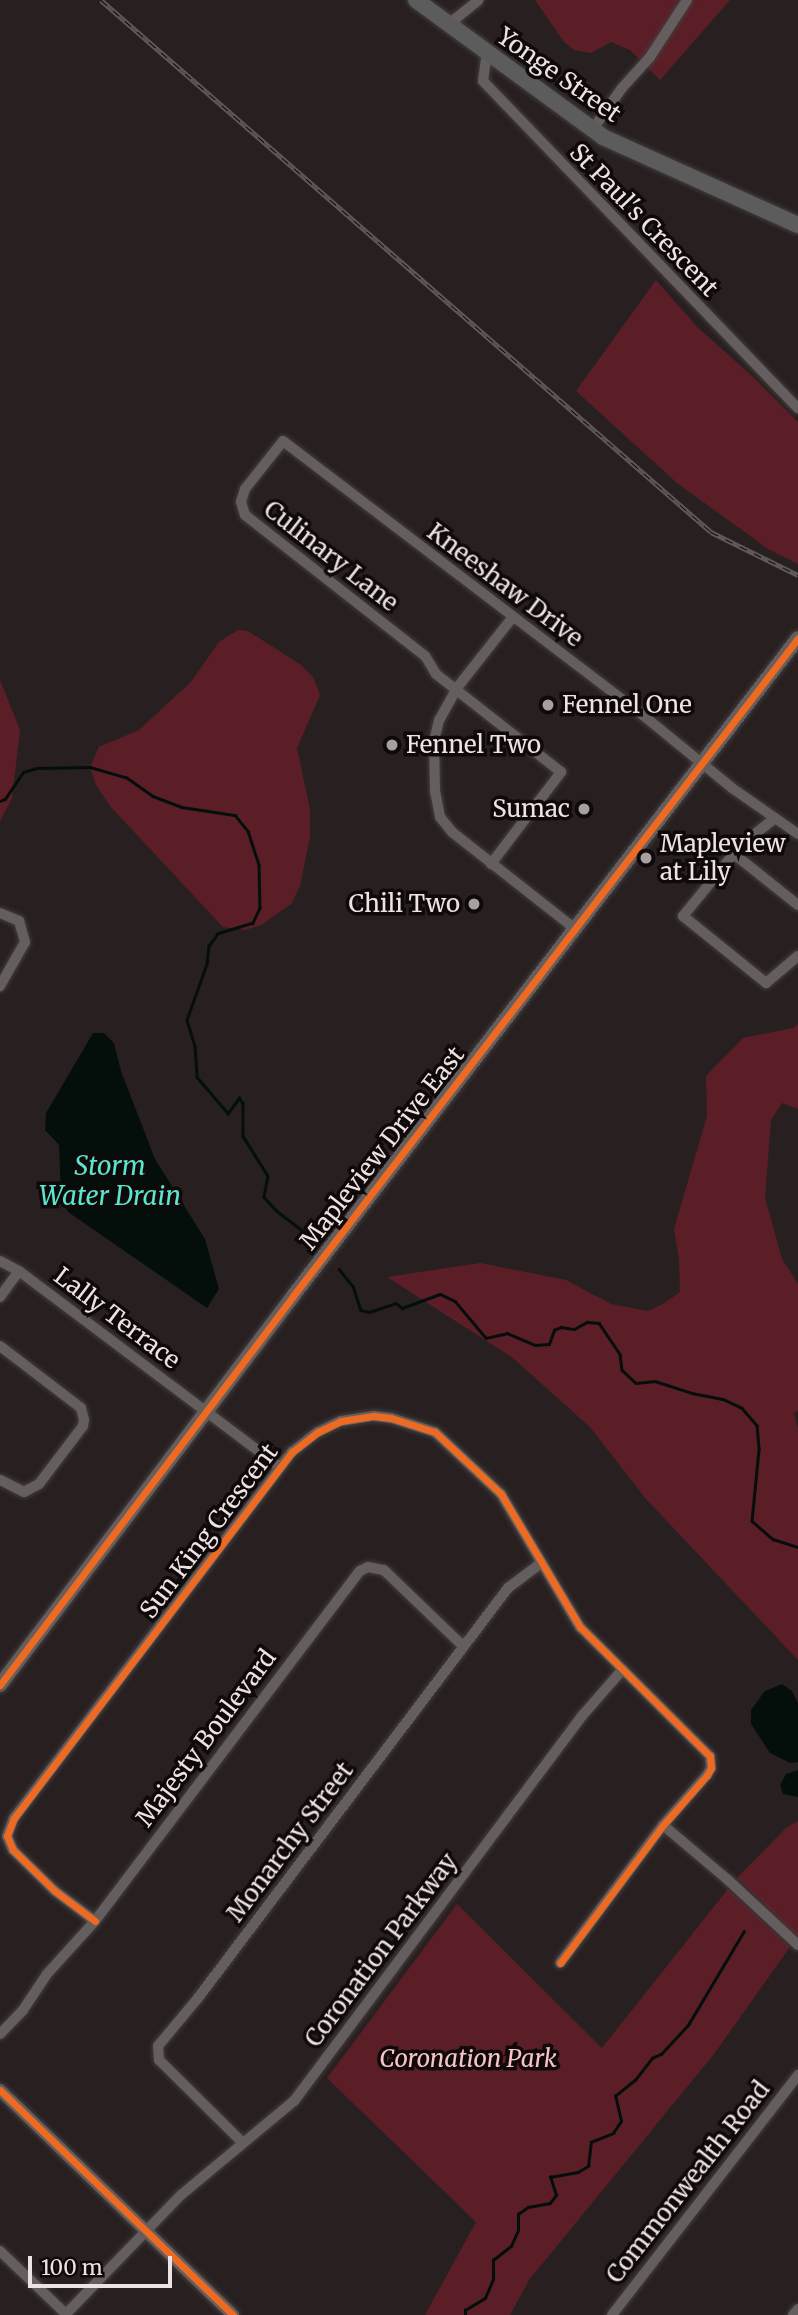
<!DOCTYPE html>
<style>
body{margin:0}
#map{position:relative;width:798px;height:2315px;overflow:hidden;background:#282020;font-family:Merriweather,serif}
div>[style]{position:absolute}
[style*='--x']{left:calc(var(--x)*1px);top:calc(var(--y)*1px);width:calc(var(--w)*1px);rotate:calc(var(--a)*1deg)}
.green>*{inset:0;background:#5b1e27}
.water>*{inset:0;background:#040f0c}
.stream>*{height:2.5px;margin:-1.25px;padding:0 1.25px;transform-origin:1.25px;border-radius:1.25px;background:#040f0c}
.roads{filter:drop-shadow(0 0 2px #443d3d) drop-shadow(0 0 2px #443d3d)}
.minor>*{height:10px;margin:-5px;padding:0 5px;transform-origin:5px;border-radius:5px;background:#655e5f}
.tertiary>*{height:12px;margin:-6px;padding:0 6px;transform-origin:6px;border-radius:6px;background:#655e5f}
.secondary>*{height:14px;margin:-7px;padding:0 7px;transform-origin:7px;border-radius:7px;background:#655e5f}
.primary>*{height:16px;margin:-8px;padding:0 8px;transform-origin:8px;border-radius:8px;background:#5d5c5c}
.rail>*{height:5px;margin-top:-2.5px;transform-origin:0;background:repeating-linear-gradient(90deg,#0f0909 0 8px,#5f5859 0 16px);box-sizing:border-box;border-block:2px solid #5f5859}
.cycleway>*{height:7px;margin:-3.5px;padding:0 3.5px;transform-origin:3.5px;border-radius:3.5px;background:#ed6a23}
.dots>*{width:19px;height:19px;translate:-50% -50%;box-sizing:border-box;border:4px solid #0f0909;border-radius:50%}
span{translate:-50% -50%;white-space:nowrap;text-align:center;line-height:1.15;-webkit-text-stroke:7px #0f0909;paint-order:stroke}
.street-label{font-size:24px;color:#ede3e3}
.poi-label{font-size:24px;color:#ede3e3}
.left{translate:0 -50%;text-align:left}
.right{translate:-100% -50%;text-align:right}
.park-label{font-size:24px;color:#f8c3c5;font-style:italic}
.water-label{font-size:26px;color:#5be4ce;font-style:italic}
.scale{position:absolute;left:28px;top:2256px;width:144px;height:32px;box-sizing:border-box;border:4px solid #ede3e3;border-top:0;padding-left:9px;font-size:21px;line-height:24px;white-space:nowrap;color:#ede3e3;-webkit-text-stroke:5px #0f0909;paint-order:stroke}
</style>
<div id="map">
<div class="green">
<div style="clip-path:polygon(535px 0,730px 0,660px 80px,630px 50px,611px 42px,591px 53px,574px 50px,564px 42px)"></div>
<div style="clip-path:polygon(656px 280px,697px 327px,749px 373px,798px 422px,798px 564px,768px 549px,677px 483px,576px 391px)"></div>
<div style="clip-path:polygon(238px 630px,248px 631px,301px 665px,313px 677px,320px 695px,297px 748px,310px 810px,310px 837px,300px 886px,291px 904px,261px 925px,245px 930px,223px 927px,110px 806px,96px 785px,90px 767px,99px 747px,139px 730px,191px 682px,219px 642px)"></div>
<div style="clip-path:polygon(0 680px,20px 730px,12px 798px,0 821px)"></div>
<div style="clip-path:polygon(798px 1024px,798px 1109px,782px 1103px,771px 1120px,765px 1198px,782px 1259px,798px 1284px,798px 1411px,794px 1413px,798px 1429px,798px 1660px,646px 1499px,590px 1427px,513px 1358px,387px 1277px,480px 1263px,566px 1280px,611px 1304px,648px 1311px,663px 1304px,680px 1292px,679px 1259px,674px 1229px,707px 1116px,706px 1076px,743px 1038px,793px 1028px)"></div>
<div style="clip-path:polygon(798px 1821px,798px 1937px,737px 1878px,787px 1827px)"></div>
<div style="clip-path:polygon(728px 1889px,790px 1947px,714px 2054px,529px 2280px,510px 2315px,425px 2315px,476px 2222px,327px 2078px,457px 1904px,602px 2048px)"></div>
</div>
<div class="water">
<div style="clip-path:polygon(93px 1033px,104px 1033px,114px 1043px,121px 1071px,155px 1159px,205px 1239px,219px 1289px,207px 1308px,68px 1212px,61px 1195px,59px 1145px,45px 1130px,46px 1113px)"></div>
<div style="clip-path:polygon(782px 1684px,792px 1691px,798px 1703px,798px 1762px,790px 1763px,770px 1753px,751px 1724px,751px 1710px,765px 1691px)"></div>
<div style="clip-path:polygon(798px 1770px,798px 1797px,783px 1794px,780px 1785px,786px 1774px)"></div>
</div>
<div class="stream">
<div style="--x:0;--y:801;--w:5;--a:-22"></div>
<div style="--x:5;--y:799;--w:32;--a:-56"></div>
<div style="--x:23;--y:772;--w:15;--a:-16"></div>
<div style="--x:37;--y:768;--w:53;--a:-1.1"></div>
<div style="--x:90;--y:767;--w:37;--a:16"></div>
<div style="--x:126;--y:777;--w:33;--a:35"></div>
<div style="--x:153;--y:796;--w:31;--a:21"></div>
<div style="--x:182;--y:807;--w:54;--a:8.6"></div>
<div style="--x:235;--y:815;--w:21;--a:51"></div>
<div style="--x:248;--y:831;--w:36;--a:72"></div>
<div style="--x:259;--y:865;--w:43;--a:88.7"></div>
<div style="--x:260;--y:908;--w:17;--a:115"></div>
<div style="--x:253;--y:923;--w:37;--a:163"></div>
<div style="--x:218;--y:934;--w:15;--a:127"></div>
<div style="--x:209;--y:946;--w:18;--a:96"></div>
<div style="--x:207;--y:964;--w:59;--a:109.7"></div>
<div style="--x:187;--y:1020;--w:27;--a:73"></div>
<div style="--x:195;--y:1046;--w:31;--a:86"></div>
<div style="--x:197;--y:1077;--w:48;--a:49.3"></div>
<div style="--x:228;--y:1113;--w:19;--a:-54"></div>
<div style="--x:239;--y:1098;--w:6;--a:51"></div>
<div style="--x:243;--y:1103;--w:33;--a:90"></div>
<div style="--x:243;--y:1136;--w:47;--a:58"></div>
<div style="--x:268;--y:1176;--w:21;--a:101"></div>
<div style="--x:264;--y:1197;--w:19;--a:47"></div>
<div style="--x:277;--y:1211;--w:54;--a:37.5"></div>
<div style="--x:339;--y:1269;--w:22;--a:51"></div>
<div style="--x:353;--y:1286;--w:25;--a:72"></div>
<div style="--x:361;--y:1310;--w:8;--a:14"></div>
<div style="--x:369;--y:1312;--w:28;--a:-18"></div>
<div style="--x:396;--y:1303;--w:8;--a:40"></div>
<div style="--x:402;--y:1308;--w:40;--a:-20.2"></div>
<div style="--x:440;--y:1294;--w:17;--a:25"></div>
<div style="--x:455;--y:1301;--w:48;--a:50"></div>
<div style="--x:486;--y:1338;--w:22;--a:-13"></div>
<div style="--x:507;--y:1333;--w:30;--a:23"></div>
<div style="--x:535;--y:1345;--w:14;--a:-4"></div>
<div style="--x:549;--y:1344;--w:15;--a:-70"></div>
<div style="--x:554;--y:1330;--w:8;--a:-23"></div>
<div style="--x:561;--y:1327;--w:13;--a:9"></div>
<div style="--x:574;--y:1329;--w:15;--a:-28"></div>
<div style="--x:587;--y:1322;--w:12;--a:5"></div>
<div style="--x:599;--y:1323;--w:37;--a:56"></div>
<div style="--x:620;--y:1354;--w:16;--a:83"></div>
<div style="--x:622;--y:1370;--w:19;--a:43"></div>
<div style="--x:636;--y:1383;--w:19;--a:-6"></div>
<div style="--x:655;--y:1381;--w:39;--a:18"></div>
<div style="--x:692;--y:1393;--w:32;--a:11"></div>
<div style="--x:723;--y:1399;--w:21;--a:25"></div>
<div style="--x:742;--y:1408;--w:23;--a:49"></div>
<div style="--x:757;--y:1425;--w:25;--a:85"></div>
<div style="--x:759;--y:1450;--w:71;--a:95.6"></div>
<div style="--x:752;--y:1521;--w:28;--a:41"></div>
<div style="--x:773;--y:1539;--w:26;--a:18"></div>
<div style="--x:465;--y:2315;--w:5;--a:-90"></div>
<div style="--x:465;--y:2310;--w:23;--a:-31"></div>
<div style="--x:485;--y:2298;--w:21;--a:-67"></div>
<div style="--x:493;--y:2279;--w:19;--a:-90"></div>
<div style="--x:493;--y:2260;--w:23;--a:-38"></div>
<div style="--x:511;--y:2246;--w:17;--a:-66"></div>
<div style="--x:518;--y:2230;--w:16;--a:-90"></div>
<div style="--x:518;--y:2214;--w:12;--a:-35"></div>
<div style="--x:528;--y:2207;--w:22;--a:-10"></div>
<div style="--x:550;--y:2203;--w:10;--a:-53"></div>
<div style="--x:556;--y:2195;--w:19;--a:-108"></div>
<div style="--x:550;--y:2177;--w:28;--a:-10"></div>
<div style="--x:578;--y:2172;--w:12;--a:-31"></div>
<div style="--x:588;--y:2166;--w:24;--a:-83"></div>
<div style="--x:591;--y:2142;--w:24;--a:-22"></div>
<div style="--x:613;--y:2133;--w:14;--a:-56"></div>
<div style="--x:621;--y:2121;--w:26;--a:-103"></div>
<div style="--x:615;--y:2096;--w:26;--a:-39"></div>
<div style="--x:635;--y:2080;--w:28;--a:-52"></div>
<div style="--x:652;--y:2058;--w:10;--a:-24"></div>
<div style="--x:661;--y:2054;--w:40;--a:-47"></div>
<div style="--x:688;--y:2025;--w:109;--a:-59.2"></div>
</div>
<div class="roads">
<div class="minor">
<div style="--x:449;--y:24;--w:38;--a:-39"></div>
<div style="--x:487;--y:52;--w:29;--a:98"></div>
<div style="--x:483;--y:81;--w:454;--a:46.1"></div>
<div style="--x:593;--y:129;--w:50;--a:-54.7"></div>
<div style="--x:622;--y:88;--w:42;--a:-47.9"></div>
<div style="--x:650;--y:57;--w:68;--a:-57"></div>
<div style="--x:512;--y:618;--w:89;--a:128.2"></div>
<div style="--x:457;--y:688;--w:37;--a:119"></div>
<div style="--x:439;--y:720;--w:23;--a:103"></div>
<div style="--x:434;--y:742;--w:49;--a:88.8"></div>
<div style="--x:435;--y:791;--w:26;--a:79"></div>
<div style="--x:440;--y:817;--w:19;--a:51"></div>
<div style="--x:452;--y:832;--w:155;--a:38.2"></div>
<div style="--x:775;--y:818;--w:43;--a:141.5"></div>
<div style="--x:741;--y:845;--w:92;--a:129.2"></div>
<div style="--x:683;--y:916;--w:107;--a:38.9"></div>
<div style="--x:766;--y:983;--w:42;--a:-40.2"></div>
<div style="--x:734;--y:854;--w:82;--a:38.6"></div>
<div style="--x:491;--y:864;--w:116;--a:-52.7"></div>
<div style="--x:561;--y:772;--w:159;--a:-141.9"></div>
<div style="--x:436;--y:674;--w:21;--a:-121"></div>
<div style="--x:425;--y:656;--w:229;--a:-141.9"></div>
<div style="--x:245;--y:515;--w:14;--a:-107"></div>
<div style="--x:241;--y:502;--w:14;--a:-73"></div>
<div style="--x:245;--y:489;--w:61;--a:-51.6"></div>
<div style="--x:283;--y:441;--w:454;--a:37.3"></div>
<div style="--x:644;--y:716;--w:114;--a:39.3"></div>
<div style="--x:732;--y:788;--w:80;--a:34.9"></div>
<div style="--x:0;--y:913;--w:21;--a:23"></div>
<div style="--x:19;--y:921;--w:22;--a:74"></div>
<div style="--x:25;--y:942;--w:51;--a:119.6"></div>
<div style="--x:0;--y:1261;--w:21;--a:28"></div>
<div style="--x:19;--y:1271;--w:325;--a:36.9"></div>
<div style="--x:0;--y:1297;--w:32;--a:-54"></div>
<div style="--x:0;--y:1346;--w:102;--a:37.4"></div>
<div style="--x:81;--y:1408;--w:12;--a:76"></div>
<div style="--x:84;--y:1420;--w:6;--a:99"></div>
<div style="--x:83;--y:1426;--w:73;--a:127.2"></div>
<div style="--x:39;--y:1484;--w:17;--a:152"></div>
<div style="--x:24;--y:1492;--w:27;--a:-153"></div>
<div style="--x:663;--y:1825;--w:84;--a:40.2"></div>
<div style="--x:727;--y:1879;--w:97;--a:42.9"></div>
<div style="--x:95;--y:1921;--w:50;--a:-143.1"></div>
<div style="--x:55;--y:1891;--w:59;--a:-135.7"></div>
<div style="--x:13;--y:1850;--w:15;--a:-113"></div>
<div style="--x:7;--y:1836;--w:19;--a:-69"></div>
<div style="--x:14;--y:1818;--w:460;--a:-52.8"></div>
<div style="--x:292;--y:1452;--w:33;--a:-38"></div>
<div style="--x:318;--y:1432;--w:25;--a:-26"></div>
<div style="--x:341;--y:1421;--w:33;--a:-9"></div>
<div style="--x:374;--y:1416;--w:17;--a:7"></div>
<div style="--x:391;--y:1418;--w:46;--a:17.7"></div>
<div style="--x:435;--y:1432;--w:91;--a:43.2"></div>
<div style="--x:501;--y:1494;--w:155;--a:59.3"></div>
<div style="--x:580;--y:1627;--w:183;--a:44.8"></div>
<div style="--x:710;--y:1756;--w:12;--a:85"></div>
<div style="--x:711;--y:1768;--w:8;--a:120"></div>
<div style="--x:707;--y:1775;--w:67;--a:131.3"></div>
<div style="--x:663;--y:1825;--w:172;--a:126.7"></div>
<div style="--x:0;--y:2034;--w:33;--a:-46"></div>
<div style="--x:23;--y:2010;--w:43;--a:-56.3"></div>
<div style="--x:47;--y:1974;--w:72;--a:-47.8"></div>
<div style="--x:95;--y:1921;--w:439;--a:-52.9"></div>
<div style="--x:360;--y:1571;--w:9;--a:-27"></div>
<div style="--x:368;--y:1567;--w:16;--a:11"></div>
<div style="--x:384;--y:1570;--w:110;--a:43.9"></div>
<div style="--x:243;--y:2143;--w:118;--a:-135.3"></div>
<div style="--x:159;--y:2060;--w:14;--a:-94"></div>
<div style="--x:158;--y:2046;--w:62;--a:-50.2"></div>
<div style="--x:198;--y:1998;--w:514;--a:-52.91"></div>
<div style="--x:508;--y:1588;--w:41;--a:-37.1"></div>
<div style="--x:0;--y:2251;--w:93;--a:43.7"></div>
<div style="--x:65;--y:2315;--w:167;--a:-46"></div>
<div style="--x:181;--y:2195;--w:147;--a:-39.8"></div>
<div style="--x:294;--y:2101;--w:481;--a:-53.2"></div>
<div style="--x:582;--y:1716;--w:62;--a:-48.9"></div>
<div style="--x:612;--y:2315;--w:304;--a:-52.2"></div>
<div style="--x:793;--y:2315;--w:8;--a:-50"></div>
</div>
<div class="tertiary">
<div style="--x:0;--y:2090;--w:324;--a:44"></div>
</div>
<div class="secondary">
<div style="--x:0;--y:1685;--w:487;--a:-53"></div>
<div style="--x:293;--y:1296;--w:829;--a:-52.49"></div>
</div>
<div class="primary">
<div style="--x:416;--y:0;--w:232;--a:36.2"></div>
<div style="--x:603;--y:137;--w:214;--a:24.3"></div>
</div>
</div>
<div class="rail">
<div style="--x:101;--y:0;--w:809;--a:41.09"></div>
<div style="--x:711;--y:532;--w:97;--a:26.3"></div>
</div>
<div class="cycleway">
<div style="--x:0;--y:1685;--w:487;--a:-53"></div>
<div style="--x:293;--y:1296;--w:829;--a:-52.49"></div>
<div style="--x:95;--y:1921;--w:50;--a:-143.1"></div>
<div style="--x:55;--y:1891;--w:59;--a:-135.7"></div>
<div style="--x:13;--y:1850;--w:15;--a:-113"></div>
<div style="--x:7;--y:1836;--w:19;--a:-69"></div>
<div style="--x:14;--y:1818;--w:460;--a:-52.8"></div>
<div style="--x:292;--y:1452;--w:33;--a:-38"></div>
<div style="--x:318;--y:1432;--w:25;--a:-26"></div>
<div style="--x:341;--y:1421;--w:33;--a:-9"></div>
<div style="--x:374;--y:1416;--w:17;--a:7"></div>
<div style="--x:391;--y:1418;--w:46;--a:17.7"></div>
<div style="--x:435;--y:1432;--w:91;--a:43.2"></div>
<div style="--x:501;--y:1494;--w:155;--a:59.3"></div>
<div style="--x:580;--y:1627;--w:183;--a:44.8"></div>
<div style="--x:710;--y:1756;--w:12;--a:85"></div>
<div style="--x:711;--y:1768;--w:8;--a:120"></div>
<div style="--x:707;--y:1775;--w:67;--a:131.3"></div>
<div style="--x:663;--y:1825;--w:172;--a:126.7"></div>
<div style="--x:0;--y:2090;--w:324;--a:44"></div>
</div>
<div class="dots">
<div style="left:548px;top:705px;background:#a89f9f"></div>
<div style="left:392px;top:745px;background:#a89f9f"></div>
<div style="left:584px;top:809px;background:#a89f9f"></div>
<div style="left:646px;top:858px;background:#a89f9f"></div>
<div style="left:474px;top:904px;background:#a89f9f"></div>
</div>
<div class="street-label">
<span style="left:559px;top:75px;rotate:35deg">Yonge Street</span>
<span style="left:644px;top:220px;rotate:46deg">St Paul's Crescent</span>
<span style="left:331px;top:556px;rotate:38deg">Culinary Lane</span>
<span style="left:505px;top:585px;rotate:37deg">Kneeshaw Drive</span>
<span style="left:382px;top:1148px;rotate:-52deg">Mapleview Drive East</span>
<span style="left:117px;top:1318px;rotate:37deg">Lally Terrace</span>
<span style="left:209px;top:1531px;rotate:-53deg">Sun King Crescent</span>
<span style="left:206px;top:1738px;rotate:-53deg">Majesty Boulevard</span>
<span style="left:290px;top:1842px;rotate:-53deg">Monarchy Street</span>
<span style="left:381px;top:1950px;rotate:-53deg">Coronation Parkway</span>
<span style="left:688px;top:2182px;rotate:-52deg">Commonwealth Road</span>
</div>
<div class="poi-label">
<span class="left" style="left:562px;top:705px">Fennel One</span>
<span class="left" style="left:406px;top:745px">Fennel Two</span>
<span class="right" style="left:570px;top:809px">Sumac</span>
<span class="left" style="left:660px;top:858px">Mapleview<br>at Lily</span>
<span class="right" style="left:460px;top:904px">Chili Two</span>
</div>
<div class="park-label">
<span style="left:468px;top:2059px">Coronation Park</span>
</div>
<div class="water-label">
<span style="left:110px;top:1181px">Storm<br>Water Drain</span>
</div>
<div class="scale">100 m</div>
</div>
